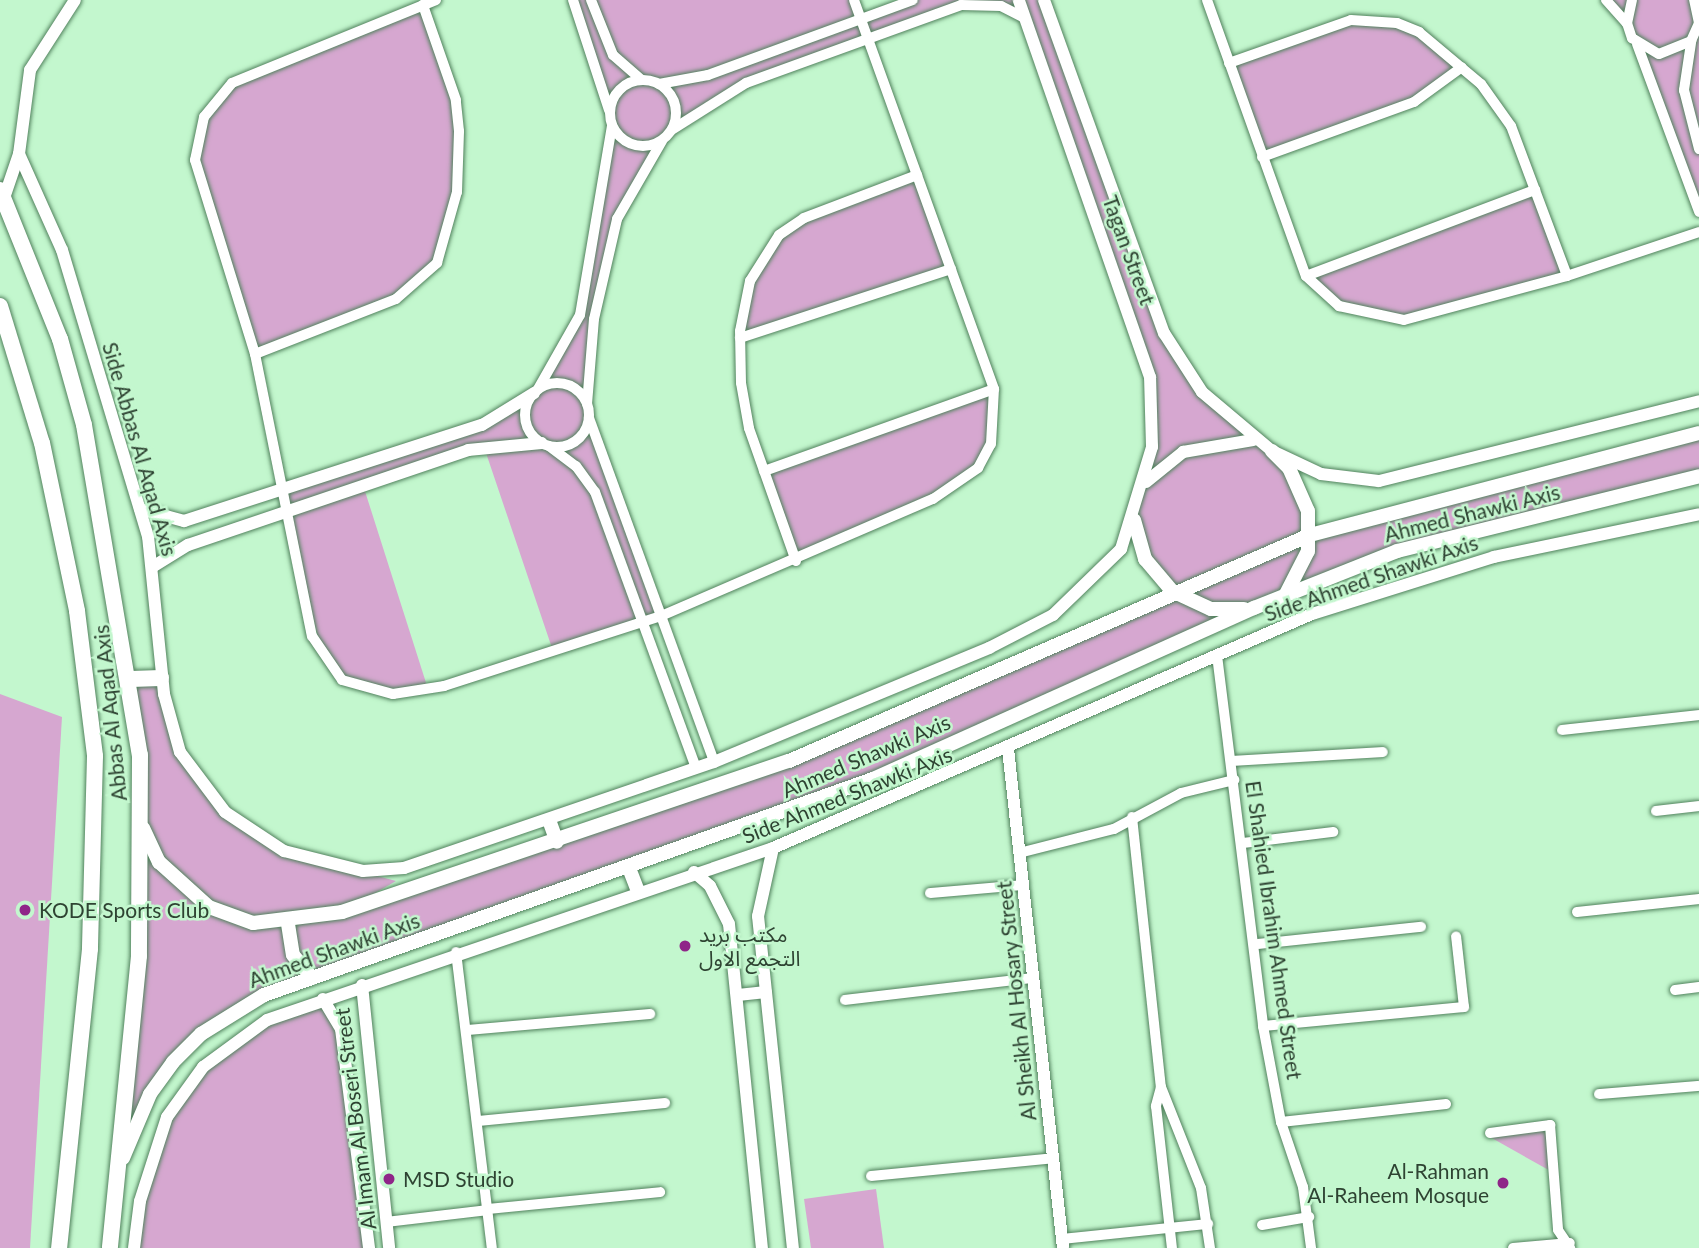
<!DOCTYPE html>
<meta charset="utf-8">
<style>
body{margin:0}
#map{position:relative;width:1699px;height:1248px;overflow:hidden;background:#c3f7ce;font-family:Lato,"Noto Sans Arabic",sans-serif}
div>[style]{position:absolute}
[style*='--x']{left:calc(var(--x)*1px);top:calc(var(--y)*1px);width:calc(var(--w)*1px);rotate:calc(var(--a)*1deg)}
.green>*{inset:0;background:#d6a7d0}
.roads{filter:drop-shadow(0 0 2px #51825d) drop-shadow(0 0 2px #51825d)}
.minor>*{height:10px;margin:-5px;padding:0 5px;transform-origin:5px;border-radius:5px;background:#fff}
.minor>.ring{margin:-5px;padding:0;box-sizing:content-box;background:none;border:10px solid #fff;border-radius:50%}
.tertiary>*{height:12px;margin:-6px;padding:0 6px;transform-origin:6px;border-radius:6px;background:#fff}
.secondary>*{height:14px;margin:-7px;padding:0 7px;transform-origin:7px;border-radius:7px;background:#fff}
.primary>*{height:16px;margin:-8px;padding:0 8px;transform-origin:8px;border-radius:8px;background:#fff}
.dots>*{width:19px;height:19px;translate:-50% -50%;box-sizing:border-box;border:4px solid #c3f7ce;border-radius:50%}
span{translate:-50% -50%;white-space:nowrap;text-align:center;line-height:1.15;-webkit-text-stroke:5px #c3f7ce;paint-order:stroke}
.street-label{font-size:21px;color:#2e4332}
.poi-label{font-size:21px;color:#2e4332}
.left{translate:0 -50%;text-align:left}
.right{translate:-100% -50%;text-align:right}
</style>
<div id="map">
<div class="green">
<div style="clip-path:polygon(573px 0,854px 0,861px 19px,913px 0,1044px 0,1181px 364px,1289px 468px,1310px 534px,1699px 433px,1699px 476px,1397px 551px,872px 779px,264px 995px,173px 1062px,119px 1167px,139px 956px,131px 679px,161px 678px,167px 714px,208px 792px,284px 851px,396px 881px,344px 911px,808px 753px,1171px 591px,1157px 576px,1134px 520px,1146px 482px,1150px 377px,1025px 18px,974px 3px,746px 83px,673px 129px,626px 198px,594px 319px,587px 404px,661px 616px,553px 651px,484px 447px,363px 485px,428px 689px,366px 692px,324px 661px,281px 490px,463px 432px,538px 389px,572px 335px,612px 126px)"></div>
<div style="clip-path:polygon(1606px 0,1699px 0,1699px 212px,1637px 44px)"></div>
<div style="clip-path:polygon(423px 5px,456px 100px,460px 162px,446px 239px,419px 284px,255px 354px,206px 201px,197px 138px,232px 83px)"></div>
<div style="clip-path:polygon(1397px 23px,1462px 67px,1431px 92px,1262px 157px,1229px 63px,1329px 24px)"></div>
<div style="clip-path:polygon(917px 175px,951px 269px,740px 338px,761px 258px,804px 218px)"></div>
<div style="clip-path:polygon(1535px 190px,1567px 276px,1426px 315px,1360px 315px,1306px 276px)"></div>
<div style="clip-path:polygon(994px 389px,991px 444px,958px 486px,796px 561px,764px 471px)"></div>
<div style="clip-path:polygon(0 694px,62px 717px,30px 1248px,0 1248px)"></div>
<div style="clip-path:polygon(323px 999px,334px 1013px,369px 1248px,134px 1248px,140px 1201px,179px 1098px,241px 1035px)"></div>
<div style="clip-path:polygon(1550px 1125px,1554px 1173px,1490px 1137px)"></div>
<div style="clip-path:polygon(876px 1189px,884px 1248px,811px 1248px,804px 1199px)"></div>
</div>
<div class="roads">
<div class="minor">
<div style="--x:436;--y:0;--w:220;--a:157.9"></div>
<div style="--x:232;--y:83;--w:44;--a:129.5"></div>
<div style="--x:204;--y:117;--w:44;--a:101.8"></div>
<div style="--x:195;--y:160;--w:203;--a:72.8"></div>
<div style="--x:255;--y:354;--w:288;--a:78.6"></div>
<div style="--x:312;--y:636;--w:53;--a:55.7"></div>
<div style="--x:342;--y:680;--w:53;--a:15.4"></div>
<div style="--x:393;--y:694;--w:52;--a:-8.9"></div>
<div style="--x:444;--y:686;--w:228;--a:-17.9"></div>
<div style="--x:661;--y:616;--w:296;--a:-23.3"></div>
<div style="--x:933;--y:499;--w:55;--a:-34.6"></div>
<div style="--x:978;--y:468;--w:27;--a:-62"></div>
<div style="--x:991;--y:444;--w:55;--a:-86.9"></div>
<div style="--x:994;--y:389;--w:413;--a:-109.8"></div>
<div style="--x:573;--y:0;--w:116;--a:71.9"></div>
<div style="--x:591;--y:0;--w:59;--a:68.2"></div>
<div style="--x:613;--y:55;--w:38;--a:41"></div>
<div style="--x:1207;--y:0;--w:293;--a:70.3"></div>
<div style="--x:1306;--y:276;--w:45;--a:42.3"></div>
<div style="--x:1339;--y:306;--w:66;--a:12.2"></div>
<div style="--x:1404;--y:320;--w:169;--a:-15.1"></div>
<div style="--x:1567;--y:276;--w:139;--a:-18.4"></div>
<div style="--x:1606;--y:0;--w:31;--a:48"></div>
<div style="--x:1632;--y:0;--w:24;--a:102"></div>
<div style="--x:1627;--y:23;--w:16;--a:72"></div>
<div style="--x:1632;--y:38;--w:31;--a:31"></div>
<div style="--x:1659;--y:54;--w:35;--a:-22"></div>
<div style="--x:1691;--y:41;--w:20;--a:-66"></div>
<div style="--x:1699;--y:23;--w:24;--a:-102"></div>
<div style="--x:1691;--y:43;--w:48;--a:98.5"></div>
<div style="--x:1684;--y:90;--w:61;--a:75.7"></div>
<div style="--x:1637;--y:44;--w:179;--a:69.7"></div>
<div style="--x:1229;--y:63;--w:129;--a:-19.4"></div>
<div style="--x:1351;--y:20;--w:46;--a:3.7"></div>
<div style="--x:1397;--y:23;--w:24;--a:22"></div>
<div style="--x:1419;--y:32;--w:81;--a:40"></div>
<div style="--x:1481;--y:84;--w:52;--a:54.5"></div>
<div style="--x:1511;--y:126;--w:160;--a:69.5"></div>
<div class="ring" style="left:610px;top:80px;width:56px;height:56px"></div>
<div style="--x:659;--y:84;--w:50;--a:-10.4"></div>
<div style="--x:708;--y:75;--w:218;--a:-20.1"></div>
<div style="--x:673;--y:129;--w:86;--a:-32.2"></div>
<div style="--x:746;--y:83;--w:229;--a:-19.9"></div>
<div style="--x:961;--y:5;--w:40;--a:1.4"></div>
<div style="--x:1001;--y:6;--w:27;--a:27"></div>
<div style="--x:1262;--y:157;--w:162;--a:-19.9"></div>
<div style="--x:1414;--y:102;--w:59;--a:-36.1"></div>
<div style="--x:1306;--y:276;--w:245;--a:-20.6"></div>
<div style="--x:740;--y:338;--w:222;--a:-18.1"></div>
<div style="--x:255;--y:354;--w:151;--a:-21.3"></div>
<div style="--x:396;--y:299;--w:55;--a:-41.3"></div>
<div style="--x:437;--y:263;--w:74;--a:-74.3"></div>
<div style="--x:457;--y:192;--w:61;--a:-88.1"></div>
<div style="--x:459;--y:131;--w:31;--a:-96"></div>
<div style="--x:456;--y:100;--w:101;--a:-109.2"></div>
<div class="ring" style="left:525px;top:383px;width:54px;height:54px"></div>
<div style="--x:538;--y:389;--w:85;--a:-60.4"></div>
<div style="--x:580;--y:315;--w:192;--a:-80.4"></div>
<div style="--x:587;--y:404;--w:85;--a:-85.3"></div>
<div style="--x:594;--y:319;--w:103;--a:-77"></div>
<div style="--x:617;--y:219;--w:90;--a:-60"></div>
<div style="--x:589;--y:418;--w:366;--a:70"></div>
<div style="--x:549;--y:446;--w:34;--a:37"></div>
<div style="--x:576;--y:466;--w:32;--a:54"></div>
<div style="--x:595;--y:492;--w:294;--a:69.9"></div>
<div style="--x:764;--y:471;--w:244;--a:-19.6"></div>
<div style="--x:796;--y:561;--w:141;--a:-109.5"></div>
<div style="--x:749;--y:428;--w:46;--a:-100.1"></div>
<div style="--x:741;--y:383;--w:52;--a:-91.1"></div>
<div style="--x:740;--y:331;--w:51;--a:-78.7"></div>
<div style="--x:750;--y:281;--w:54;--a:-57.8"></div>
<div style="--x:779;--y:235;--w:30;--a:-34"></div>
<div style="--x:804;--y:218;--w:121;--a:-20.8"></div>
<div style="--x:1217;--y:655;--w:374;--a:82.9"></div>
<div style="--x:1263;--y:1026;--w:98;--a:79.4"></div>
<div style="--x:1281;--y:1122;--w:69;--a:71.3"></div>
<div style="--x:1303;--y:1187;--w:62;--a:82.5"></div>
<div style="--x:1562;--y:730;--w:138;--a:-6.2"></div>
<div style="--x:1232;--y:761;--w:151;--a:-3.4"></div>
<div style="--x:1656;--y:811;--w:43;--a:-6.6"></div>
<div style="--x:1132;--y:817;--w:272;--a:83.9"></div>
<div style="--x:1161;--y:1087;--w:109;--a:68.4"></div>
<div style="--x:1201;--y:1188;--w:61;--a:81.5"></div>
<div style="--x:1243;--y:843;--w:91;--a:-7"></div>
<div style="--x:1019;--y:853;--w:98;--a:-14.2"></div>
<div style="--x:1114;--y:829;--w:76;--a:-28.2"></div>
<div style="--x:1181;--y:793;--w:55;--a:-13.8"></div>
<div style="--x:930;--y:893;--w:93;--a:-4.9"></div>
<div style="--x:1577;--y:912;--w:123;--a:-6.1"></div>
<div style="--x:1258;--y:944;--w:164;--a:-6"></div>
<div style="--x:456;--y:952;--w:298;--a:83.1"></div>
<div style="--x:1675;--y:990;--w:24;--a:-7"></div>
<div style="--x:845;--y:1000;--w:189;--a:-6.7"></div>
<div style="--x:1263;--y:1026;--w:202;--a:-5.4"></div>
<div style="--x:1464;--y:1007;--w:71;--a:-96.4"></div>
<div style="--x:467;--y:1030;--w:184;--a:-5"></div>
<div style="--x:1161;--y:1087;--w:20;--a:105"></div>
<div style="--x:1156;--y:1106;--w:143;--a:83.6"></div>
<div style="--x:1599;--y:1094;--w:100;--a:-4.6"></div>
<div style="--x:478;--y:1121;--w:188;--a:-5.5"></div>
<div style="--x:1281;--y:1122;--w:166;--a:-6.2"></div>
<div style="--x:1490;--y:1133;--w:61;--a:-7.6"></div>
<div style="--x:1550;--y:1125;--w:105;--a:85.6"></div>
<div style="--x:1558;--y:1230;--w:22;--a:56"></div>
<div style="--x:871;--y:1176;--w:183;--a:-5.6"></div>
<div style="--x:488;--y:1209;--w:173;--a:-5.6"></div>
<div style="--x:386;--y:1222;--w:103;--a:-6.7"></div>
<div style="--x:1262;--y:1225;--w:48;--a:-9.7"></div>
<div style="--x:1062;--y:1239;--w:147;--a:-5.9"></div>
<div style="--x:1513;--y:1248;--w:57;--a:-5"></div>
</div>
<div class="tertiary">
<div style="--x:1044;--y:0;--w:354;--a:70.2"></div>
<div style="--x:1164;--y:333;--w:70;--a:57.2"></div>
<div style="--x:1202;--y:392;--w:92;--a:40.1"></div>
<div style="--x:1272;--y:451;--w:54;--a:25.1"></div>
<div style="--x:1321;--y:474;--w:58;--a:6.9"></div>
<div style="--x:1379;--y:481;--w:330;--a:-14"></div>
<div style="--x:19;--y:154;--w:105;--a:65.9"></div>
<div style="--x:62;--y:250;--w:299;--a:73.3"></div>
<div style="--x:148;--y:536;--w:159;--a:84.2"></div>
<div style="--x:164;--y:694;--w:60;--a:74.6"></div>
<div style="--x:180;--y:752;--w:75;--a:53.1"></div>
<div style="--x:225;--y:812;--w:71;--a:33.5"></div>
<div style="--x:284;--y:851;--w:81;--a:14.2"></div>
<div style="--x:363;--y:871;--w:41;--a:-4.2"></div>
<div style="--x:404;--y:868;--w:328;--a:-18.9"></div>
<div style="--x:714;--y:762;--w:298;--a:-22.5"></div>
<div style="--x:989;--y:648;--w:72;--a:-27.3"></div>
<div style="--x:1053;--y:615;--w:95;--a:-44.1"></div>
<div style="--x:1121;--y:549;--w:107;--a:-73.1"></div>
<div style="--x:1152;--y:447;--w:70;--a:-91.6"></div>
<div style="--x:1150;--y:377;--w:399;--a:-109.2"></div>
<div style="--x:4;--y:198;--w:46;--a:-71.2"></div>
<div style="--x:19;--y:154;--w:85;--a:-82.5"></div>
<div style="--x:30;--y:70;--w:83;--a:-57.3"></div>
<div style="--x:1146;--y:482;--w:48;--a:-39"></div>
<div style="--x:1183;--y:452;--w:71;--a:-9.7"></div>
<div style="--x:140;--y:509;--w:46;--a:15.3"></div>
<div style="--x:184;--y:521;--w:313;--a:-17.9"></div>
<div style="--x:482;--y:425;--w:61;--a:-31.6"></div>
<div style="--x:154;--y:566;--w:40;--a:-32"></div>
<div style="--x:188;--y:545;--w:296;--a:-18.7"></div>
<div style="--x:468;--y:450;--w:74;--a:-5.4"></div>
<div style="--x:1008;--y:749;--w:502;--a:83.71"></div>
<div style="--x:773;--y:848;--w:70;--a:102.4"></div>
<div style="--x:758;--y:916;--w:334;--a:84"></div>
<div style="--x:694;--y:872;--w:21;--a:41"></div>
<div style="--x:710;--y:886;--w:42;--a:63.4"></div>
<div style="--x:729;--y:924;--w:326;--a:84.2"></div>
<div style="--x:362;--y:985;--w:264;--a:84.1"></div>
<div style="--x:738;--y:995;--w:28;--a:-6"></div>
<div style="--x:323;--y:999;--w:35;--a:59"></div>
<div style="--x:341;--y:1029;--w:221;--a:82.7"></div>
<div style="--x:134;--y:1248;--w:47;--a:-82.7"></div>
<div style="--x:140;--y:1201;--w:88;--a:-72.2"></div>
<div style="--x:167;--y:1117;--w:62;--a:-54.2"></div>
<div style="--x:203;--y:1067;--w:79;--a:-36.3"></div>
<div style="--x:267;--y:1020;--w:534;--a:-18.77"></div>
<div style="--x:773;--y:848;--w:588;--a:-23.47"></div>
<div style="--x:1312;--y:614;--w:191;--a:-17.4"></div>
<div style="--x:1494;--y:557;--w:209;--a:-11.8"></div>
</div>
<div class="secondary">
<div style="--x:1272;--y:451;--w:24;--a:45"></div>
<div style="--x:1289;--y:468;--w:47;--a:66.2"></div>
<div style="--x:1308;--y:511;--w:40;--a:90"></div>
<div style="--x:1308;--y:551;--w:48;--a:117.1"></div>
<div style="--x:1134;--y:520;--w:41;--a:74.2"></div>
<div style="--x:1145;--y:559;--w:42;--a:49.8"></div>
<div style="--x:1172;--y:591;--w:43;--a:24.8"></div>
<div style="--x:1211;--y:609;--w:33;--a:0"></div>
<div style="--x:549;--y:820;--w:23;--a:70"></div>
<div style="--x:143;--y:828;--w:38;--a:65"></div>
<div style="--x:159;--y:862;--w:67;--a:42"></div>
<div style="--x:209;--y:907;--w:47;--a:20"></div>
<div style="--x:253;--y:923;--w:90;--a:-7"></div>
<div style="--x:342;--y:912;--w:472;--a:-18.7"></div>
<div style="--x:789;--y:761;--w:568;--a:-23.45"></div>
<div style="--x:1310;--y:535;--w:402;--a:-14.7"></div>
<div style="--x:629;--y:868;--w:25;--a:69"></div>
<div style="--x:288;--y:924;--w:31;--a:81"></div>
<div style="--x:293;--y:955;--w:30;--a:50"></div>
<div style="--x:123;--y:1158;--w:69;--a:-67.1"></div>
<div style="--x:150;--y:1094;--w:39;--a:-54"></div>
<div style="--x:173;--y:1062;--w:40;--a:-45"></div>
<div style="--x:201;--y:1034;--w:74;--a:-31.8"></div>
<div style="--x:264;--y:995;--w:646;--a:-19.53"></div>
<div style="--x:873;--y:779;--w:418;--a:-24.2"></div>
<div style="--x:1254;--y:608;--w:154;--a:-21.7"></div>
<div style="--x:1397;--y:551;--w:311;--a:-13.9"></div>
</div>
<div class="primary">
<div style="--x:0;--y:190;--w:161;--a:68.1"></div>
<div style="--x:60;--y:339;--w:89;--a:74.4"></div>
<div style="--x:84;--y:425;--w:335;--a:80.4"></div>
<div style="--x:140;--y:755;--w:201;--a:90.3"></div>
<div style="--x:139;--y:956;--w:293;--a:95.7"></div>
<div style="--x:0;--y:306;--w:143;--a:73"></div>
<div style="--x:42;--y:443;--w:172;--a:78.2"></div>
<div style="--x:77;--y:611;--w:146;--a:82.9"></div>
<div style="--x:95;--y:756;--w:193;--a:91.5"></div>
<div style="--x:90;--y:949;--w:301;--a:95.9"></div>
<div style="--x:131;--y:679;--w:30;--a:-2"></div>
</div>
</div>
<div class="dots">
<div style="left:25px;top:910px;background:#8f2588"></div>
<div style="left:685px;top:946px;background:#8f2588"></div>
<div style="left:389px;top:1179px;background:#8f2588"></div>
<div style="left:1503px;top:1183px;background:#8f2588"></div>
</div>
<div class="street-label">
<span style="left:1129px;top:250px;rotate:70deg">Tagan Street</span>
<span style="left:140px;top:449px;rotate:74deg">Side Abbas Al Aqad Axis</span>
<span style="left:1472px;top:513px;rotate:-14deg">Ahmed Shawki Axis</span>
<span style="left:1371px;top:578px;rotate:-19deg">Side Ahmed Shawki Axis</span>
<span style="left:110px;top:713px;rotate:-96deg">Abbas Al Aqad Axis</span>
<span style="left:866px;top:756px;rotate:-23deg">Ahmed Shawki Axis</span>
<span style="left:847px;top:795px;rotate:-22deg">Side Ahmed Shawki Axis</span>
<span style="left:1274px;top:930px;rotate:82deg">El Shahied Ibrahim Ahmed Street</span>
<span style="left:334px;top:950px;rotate:-20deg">Ahmed Shawki Axis</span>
<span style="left:1016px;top:1001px;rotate:-96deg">Al Sheikh Al Hosary Street</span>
<span style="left:355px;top:1119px;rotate:-97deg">Al Imam Al Boseri Street</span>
</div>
<div class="poi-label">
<span class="left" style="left:39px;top:910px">KODE Sports Club</span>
<span class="left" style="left:699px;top:946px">مكتب بريد<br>التجمع الاول</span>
<span class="right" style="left:1489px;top:1183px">Al-Rahman<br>Al-Raheem Mosque</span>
<span class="left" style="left:403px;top:1179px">MSD Studio</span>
</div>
</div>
